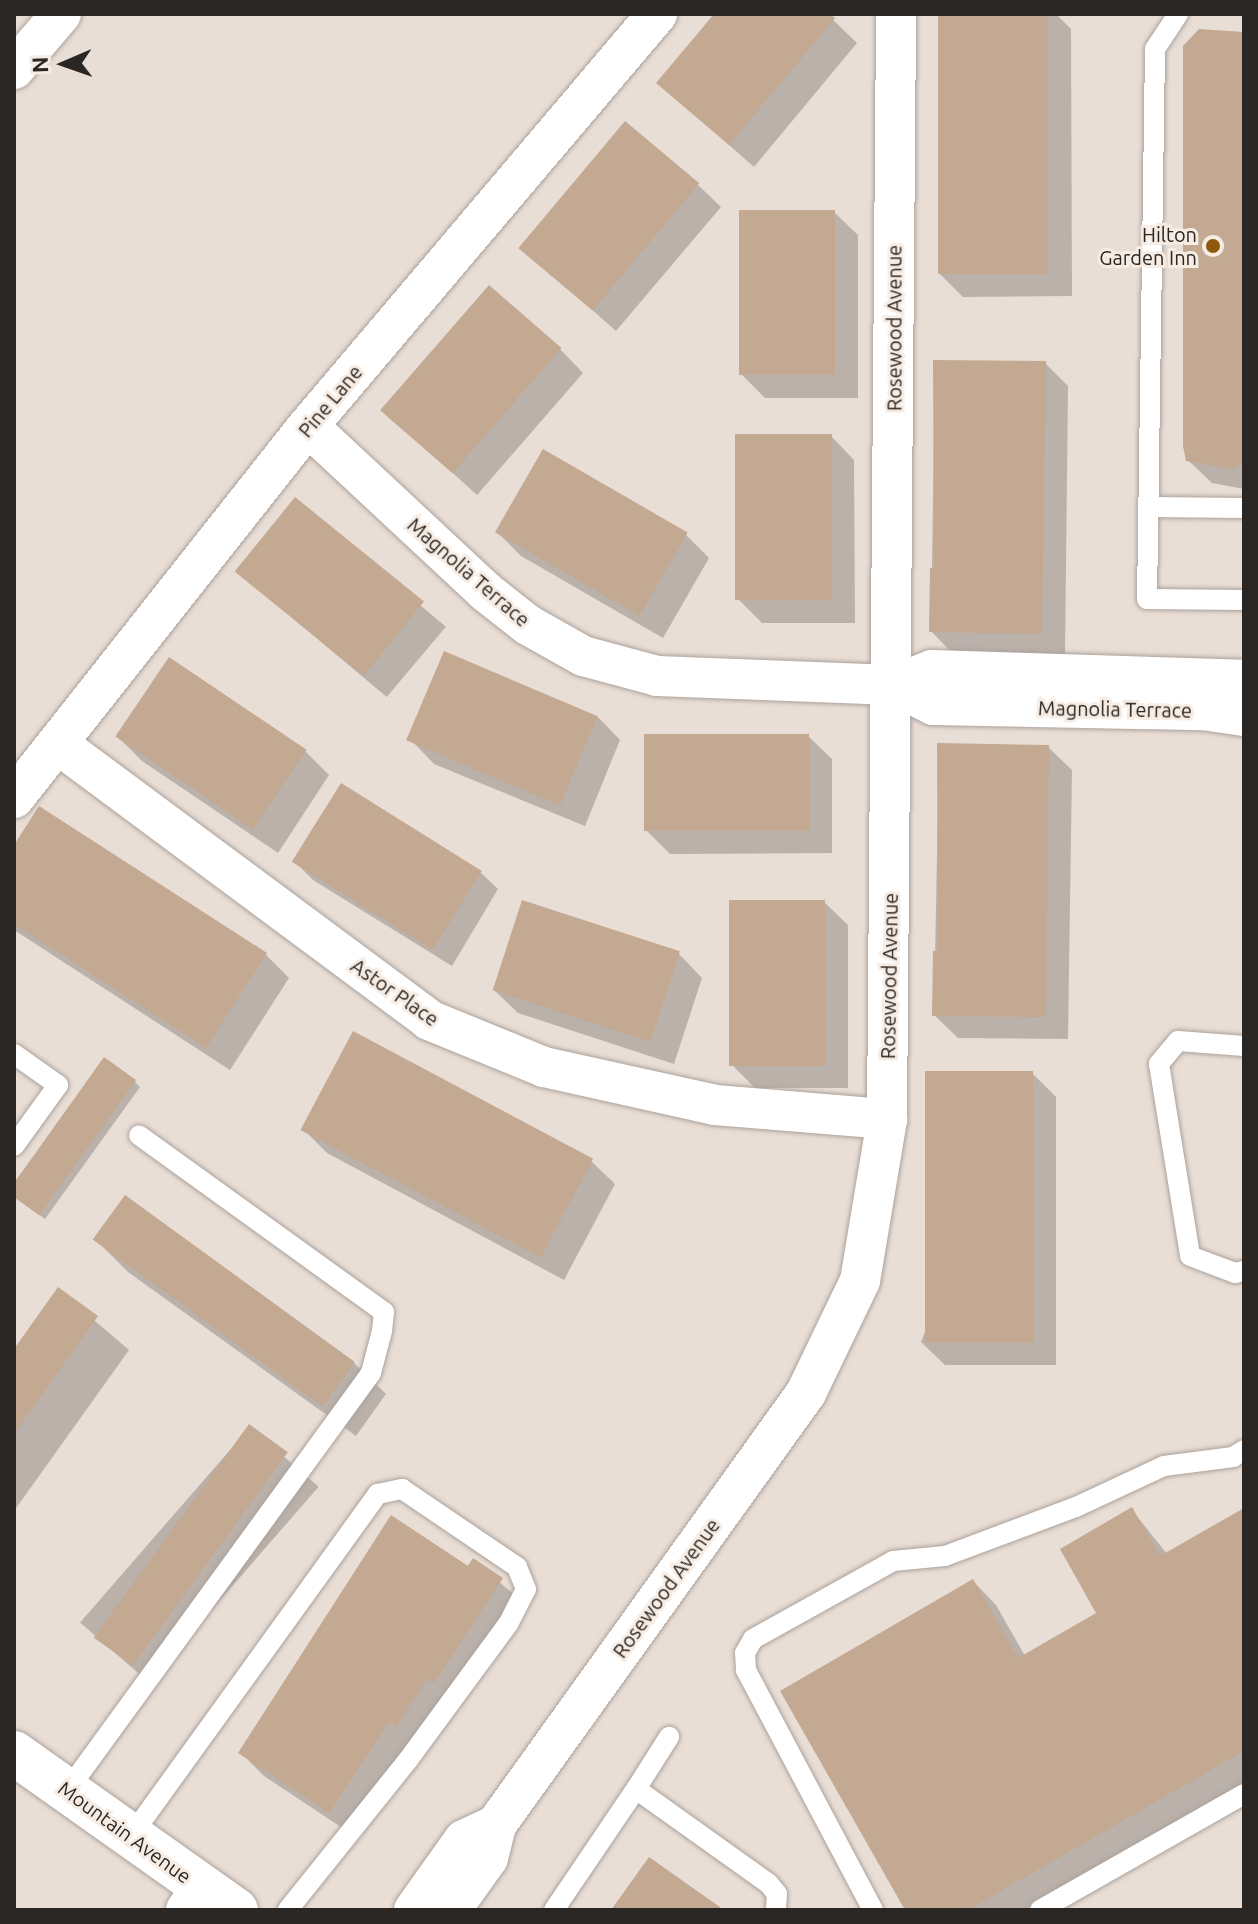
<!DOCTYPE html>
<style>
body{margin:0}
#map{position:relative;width:1258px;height:1924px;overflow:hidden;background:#e9ded6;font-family:Ubuntu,sans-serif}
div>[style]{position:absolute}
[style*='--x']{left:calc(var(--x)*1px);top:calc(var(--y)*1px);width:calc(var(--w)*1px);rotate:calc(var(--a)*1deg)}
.shadow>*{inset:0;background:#0003;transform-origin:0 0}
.building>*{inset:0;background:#c3a892;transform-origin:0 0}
.roads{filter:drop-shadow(0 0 2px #aca29a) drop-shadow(0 0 2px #aca29a)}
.lane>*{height:20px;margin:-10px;padding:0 10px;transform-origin:10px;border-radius:10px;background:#fff}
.street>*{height:40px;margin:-20px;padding:0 20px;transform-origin:20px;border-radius:20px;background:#fff}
.secondary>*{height:44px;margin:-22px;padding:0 22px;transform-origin:22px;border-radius:22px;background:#fff}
.dots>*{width:22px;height:22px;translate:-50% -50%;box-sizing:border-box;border:4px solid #f7ece3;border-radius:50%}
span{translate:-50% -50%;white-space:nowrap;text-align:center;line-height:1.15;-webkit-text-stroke:6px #f7ece3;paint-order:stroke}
.poi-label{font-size:20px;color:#2a2623}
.right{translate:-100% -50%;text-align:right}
.street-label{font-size:20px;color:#2a2623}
.frame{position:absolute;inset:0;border:16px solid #2a2623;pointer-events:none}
.north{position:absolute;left:24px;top:24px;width:80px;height:80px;-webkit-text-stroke:6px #f7ece3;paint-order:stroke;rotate:268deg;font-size:22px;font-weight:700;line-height:32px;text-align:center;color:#2a2623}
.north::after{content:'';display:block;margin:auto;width:28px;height:36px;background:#2a2623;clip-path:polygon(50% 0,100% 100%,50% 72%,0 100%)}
</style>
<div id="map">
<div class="shadow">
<div style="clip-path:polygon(716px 14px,827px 14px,857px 43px,754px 167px,659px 83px)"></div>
<div style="clip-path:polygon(940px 14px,1056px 14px,1071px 29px,1072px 296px,963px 297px,939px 273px)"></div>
<div style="clip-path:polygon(1244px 34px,1244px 489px,1212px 483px,1188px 460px)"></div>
<div style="clip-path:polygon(697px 184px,721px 207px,616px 331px,521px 247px)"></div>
<div style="clip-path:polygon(834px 212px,858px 235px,858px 398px,765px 398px,741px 374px)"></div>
<div style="clip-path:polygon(560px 349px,583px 373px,477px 495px,383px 410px)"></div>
<div style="clip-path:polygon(935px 362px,1045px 363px,1068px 386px,1065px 656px,954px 655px,931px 631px)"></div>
<div style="clip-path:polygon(831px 436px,854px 460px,855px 623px,762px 623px,738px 599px)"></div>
<div style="left:295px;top:500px;width:197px;height:92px;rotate:40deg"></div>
<div style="clip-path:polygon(498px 533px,686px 535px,709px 558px,663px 638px,521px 556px)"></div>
<div style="clip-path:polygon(170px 660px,306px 752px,329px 775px,278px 853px,142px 761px,118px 737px)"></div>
<div style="clip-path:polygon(597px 716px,620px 740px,585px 826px,434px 764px,411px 740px)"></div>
<div style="clip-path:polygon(808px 736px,832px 759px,832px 853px,670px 854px,646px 830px)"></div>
<div style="clip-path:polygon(939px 746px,1048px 747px,1072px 770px,1068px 1039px,958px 1038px,934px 1015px)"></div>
<div style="clip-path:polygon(14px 848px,266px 955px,289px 978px,230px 1070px,14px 930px)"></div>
<div style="clip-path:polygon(295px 862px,480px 872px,498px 889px,452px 966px,313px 880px)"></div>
<div style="clip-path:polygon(824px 902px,848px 925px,848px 1088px,755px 1088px,732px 1065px)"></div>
<div style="clip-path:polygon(679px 954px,702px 978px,674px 1064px,518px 1013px,494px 990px)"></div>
<div style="clip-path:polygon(1032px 1073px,1056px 1097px,1056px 1365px,945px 1365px,921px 1342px)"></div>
<div style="clip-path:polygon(134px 1081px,140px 1087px,45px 1219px,14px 1197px,14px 1186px)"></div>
<div style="clip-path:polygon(304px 1130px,591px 1161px,615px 1184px,564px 1280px,327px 1153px)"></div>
<div style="clip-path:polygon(96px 1240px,353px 1362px,386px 1394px,356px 1436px,128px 1272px)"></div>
<div style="clip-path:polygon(59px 1290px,129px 1350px,14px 1511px,14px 1352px)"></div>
<div style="left:250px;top:1427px;width:91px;height:259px;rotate:41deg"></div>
<div style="clip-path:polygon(1132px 1510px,1167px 1554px,1244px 1510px,1244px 1788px,1031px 1910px,907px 1910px,973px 1581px,996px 1605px,1025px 1656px,1099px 1614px)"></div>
<div style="clip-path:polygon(473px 1561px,525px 1603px,353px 1835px,264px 1776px,241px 1753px)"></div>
</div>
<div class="building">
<div style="clip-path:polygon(714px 14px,830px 14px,835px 18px,729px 145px,656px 83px)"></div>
<div style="left:938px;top:14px;width:110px;height:260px"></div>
<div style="clip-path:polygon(1199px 29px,1244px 32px,1244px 462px,1231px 469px,1186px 461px,1183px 446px,1183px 46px)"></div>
<div style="left:625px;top:121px;width:97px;height:166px;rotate:40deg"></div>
<div style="left:739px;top:210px;width:96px;height:165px"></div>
<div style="left:489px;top:285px;width:96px;height:166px;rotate:41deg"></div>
<div style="clip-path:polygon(933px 360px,1046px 361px,1042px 634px,929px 632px,930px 568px,934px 568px)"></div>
<div style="left:735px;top:434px;width:97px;height:166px"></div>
<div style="left:543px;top:449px;width:167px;height:96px;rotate:30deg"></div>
<div style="left:295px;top:497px;width:166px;height:96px;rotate:39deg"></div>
<div style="left:444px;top:651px;width:167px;height:97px;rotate:23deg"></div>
<div style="left:169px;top:657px;width:166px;height:96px;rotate:34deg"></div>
<div style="left:644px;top:734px;width:165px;height:97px"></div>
<div style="clip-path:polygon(937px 743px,1049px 745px,1046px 1017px,932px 1016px,933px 951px,938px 951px)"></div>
<div style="left:341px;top:783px;width:166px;height:93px;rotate:32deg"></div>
<div style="clip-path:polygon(39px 806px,267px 953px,206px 1048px,14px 924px,14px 845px)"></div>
<div style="left:522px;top:900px;width:166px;height:95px;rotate:18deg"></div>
<div style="left:729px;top:900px;width:96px;height:166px"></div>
<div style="left:353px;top:1031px;width:272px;height:112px;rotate:28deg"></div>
<div style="clip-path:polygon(104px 1057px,136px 1080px,39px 1215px,14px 1197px,14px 1183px)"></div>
<div style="left:925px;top:1071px;width:108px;height:272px"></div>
<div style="left:125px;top:1195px;width:284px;height:55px;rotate:36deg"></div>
<div style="clip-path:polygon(58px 1287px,98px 1316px,14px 1434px,14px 1349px)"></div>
<div style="left:249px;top:1424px;width:48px;height:264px;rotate:36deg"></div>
<div style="clip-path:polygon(1132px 1507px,1160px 1556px,1244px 1508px,1244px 1751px,968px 1910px,905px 1910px,780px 1691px,973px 1579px,1018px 1658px,1096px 1613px,1060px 1549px)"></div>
<div style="clip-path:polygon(391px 1515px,468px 1566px,473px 1558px,503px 1578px,434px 1683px,427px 1679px,396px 1727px,389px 1722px,329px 1813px,238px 1753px)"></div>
<div style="clip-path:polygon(649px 1857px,724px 1910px,611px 1910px)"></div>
</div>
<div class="roads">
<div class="lane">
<div style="--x:1178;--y:14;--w:42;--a:123.3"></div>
<div style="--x:1155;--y:49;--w:550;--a:90.83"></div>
<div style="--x:1147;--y:599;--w:97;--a:0.6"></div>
<div style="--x:1149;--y:507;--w:95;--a:0.6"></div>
<div style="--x:1244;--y:1046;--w:66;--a:-175.7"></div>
<div style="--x:1178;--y:1041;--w:30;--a:130"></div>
<div style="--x:1159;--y:1064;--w:194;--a:80.8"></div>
<div style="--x:1190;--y:1256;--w:48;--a:20.7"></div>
<div style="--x:1235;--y:1273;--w:9;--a:-13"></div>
<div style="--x:14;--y:1054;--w:54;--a:35.2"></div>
<div style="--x:58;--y:1085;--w:75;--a:125.8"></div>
<div style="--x:636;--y:1789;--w:62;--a:-57.6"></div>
<div style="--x:67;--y:1791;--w:517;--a:-53.97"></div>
<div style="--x:371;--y:1373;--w:43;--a:-75.3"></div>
<div style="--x:382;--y:1331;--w:19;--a:-84"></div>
<div style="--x:384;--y:1312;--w:302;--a:-144.2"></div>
<div style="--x:131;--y:1836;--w:422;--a:-54.2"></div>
<div style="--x:378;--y:1494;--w:25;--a:-12"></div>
<div style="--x:402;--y:1489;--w:139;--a:34.1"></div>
<div style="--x:517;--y:1567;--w:24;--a:68"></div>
<div style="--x:526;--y:1589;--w:39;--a:117"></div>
<div style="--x:508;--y:1624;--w:169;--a:126.3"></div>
<div style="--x:408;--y:1760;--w:192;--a:128.7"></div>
<div style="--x:554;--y:1910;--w:146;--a:-55.9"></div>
<div style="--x:636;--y:1789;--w:163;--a:35.5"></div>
<div style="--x:769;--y:1884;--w:13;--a:51"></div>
<div style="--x:777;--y:1894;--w:16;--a:94"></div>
<div style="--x:873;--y:1910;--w:272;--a:-117.9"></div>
<div style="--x:746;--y:1670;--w:17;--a:-93"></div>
<div style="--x:745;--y:1653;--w:16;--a:-60"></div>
<div style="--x:753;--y:1639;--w:160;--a:-29.1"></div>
<div style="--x:893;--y:1561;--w:52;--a:-5.5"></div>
<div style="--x:945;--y:1556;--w:140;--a:-20.5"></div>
<div style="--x:1076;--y:1507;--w:97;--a:-25"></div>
<div style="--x:1164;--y:1466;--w:70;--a:-7.4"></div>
<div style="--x:1233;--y:1457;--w:13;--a:-32"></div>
<div style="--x:1040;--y:1910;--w:235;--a:-29.6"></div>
</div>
<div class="street">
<div style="--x:14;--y:69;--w:72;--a:-49.5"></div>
<div style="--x:308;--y:426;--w:243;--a:43"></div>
<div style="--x:486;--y:592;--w:53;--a:38.2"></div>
<div style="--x:528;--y:625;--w:63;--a:29.4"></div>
<div style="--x:583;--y:656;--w:77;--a:15.1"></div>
<div style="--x:657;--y:676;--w:237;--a:2.2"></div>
<div style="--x:894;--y:685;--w:41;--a:-21.5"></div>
<div style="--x:932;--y:670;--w:312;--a:1.8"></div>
<div style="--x:894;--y:685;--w:44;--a:27.1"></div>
<div style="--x:933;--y:705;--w:270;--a:1.1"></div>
<div style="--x:1203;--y:710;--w:41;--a:8.3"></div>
<div style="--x:58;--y:744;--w:462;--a:36.6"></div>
<div style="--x:429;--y:1020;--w:124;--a:22.2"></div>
<div style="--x:544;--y:1067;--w:175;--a:12.5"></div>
<div style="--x:715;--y:1105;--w:173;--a:4.7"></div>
<div style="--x:14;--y:798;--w:474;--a:-51.7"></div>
<div style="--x:308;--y:426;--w:540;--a:-49.73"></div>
<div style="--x:186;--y:1910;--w:28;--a:-55"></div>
<div style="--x:414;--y:1910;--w:86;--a:-54.5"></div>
<div style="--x:464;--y:1840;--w:35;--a:-25"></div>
<div style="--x:451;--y:1910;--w:64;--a:-54.6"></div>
<div style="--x:488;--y:1858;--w:34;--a:-76"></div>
<div style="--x:496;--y:1825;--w:532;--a:-54.34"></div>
<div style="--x:806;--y:1393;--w:124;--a:-64.3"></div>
<div style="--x:860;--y:1281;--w:164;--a:-80.5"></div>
<div style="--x:887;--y:1119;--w:1105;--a:-89.53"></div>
</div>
<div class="secondary">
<div style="--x:14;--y:1753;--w:272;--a:35.3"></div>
</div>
</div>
<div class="dots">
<div style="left:1213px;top:246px;background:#8e590b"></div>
</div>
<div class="poi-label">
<span class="right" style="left:1197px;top:246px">Hilton<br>Garden Inn</span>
</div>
<div class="street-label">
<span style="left:894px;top:328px;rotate:-90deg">Rosewood Avenue</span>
<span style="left:330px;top:401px;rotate:-50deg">Pine Lane</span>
<span style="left:469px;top:572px;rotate:41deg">Magnolia Terrace</span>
<span style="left:1115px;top:709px;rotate:1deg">Magnolia Terrace</span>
<span style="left:889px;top:976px;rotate:-89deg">Rosewood Avenue</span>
<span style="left:395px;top:992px;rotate:35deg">Astor Place</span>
<span style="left:666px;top:1588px;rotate:-54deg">Rosewood Avenue</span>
<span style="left:125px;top:1832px;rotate:36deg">Mountain Avenue</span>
</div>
<div class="frame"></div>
<div class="north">N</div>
</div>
